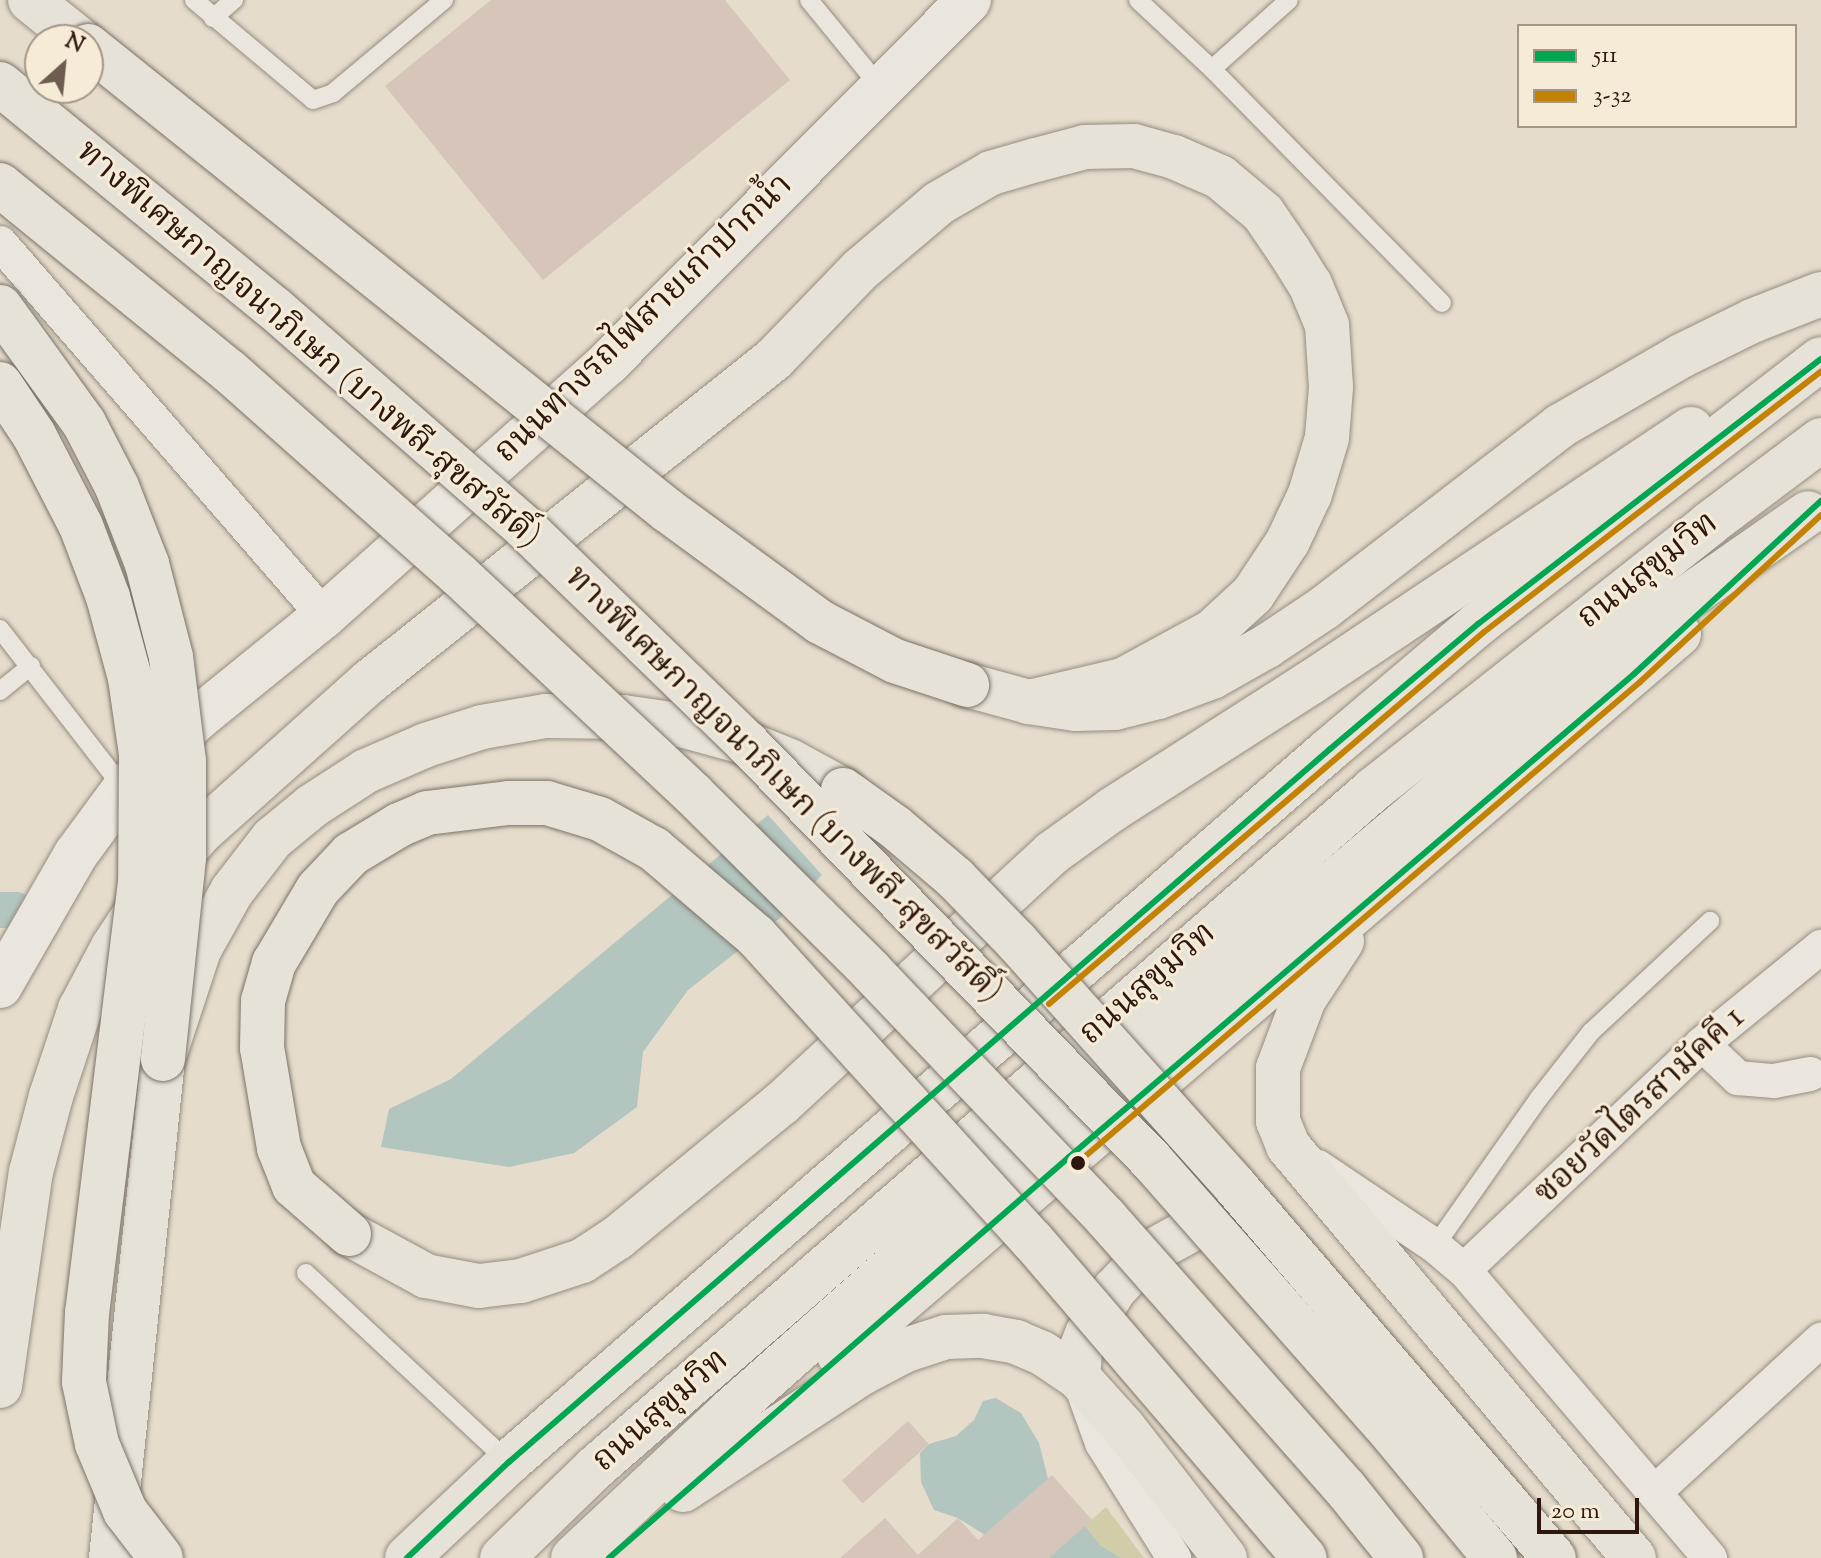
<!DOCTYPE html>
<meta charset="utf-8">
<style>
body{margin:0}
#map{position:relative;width:1821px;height:1558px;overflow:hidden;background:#e6dccb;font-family:"Sorts Mill Goudy","Noto Serif Thai",serif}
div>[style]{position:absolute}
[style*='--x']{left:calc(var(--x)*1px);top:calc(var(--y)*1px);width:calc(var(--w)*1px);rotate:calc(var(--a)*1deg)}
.green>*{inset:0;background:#d1cda9}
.water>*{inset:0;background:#b2c5be}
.canal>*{height:36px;margin:-18px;padding:0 18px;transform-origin:18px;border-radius:18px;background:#b2c5be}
.building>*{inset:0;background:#d5c5ba;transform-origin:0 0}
.roads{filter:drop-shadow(0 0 2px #958c82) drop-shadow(0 0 2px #958c82)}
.lane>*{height:18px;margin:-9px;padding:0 9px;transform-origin:9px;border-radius:9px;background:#ebe6dd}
.street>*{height:34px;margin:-17px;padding:0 17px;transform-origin:17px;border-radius:17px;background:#ebe6dd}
.secondary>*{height:44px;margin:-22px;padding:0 22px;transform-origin:22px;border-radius:22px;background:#ebe6dd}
.highway>*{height:44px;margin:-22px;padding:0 22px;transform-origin:22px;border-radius:22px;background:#e7e2d8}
.bridges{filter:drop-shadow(0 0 2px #7b7269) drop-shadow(0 0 2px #7b7269)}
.highway-bridge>*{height:44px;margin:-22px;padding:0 22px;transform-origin:22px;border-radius:22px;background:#e7e2d8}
.bus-1>*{height:6px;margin:-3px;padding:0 3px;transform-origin:3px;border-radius:3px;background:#00a651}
.bus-2>*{height:6px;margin:-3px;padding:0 3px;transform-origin:3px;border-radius:3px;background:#c48204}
.dots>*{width:22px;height:22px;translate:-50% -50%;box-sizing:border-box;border:4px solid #f6ebd6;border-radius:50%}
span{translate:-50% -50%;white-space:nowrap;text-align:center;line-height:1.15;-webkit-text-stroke:6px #f6ebd6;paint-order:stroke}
.street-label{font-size:34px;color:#2d170e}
.legend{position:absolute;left:1517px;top:24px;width:280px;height:104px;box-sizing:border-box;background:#f6ebd6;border:2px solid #a69686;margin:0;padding:10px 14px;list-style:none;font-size:24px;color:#2d170e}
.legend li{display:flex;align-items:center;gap:16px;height:40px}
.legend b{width:40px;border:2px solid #a69686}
.north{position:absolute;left:24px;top:24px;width:80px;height:80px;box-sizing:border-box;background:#f6ebd6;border:2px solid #a69686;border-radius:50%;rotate:27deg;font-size:22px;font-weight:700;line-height:32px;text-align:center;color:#2d170e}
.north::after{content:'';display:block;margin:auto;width:28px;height:36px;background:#6e5c50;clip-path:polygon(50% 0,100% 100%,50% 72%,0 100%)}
.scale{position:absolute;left:1537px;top:1498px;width:102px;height:36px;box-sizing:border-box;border:4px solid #2d170e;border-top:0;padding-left:10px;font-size:24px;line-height:28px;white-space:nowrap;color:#2d170e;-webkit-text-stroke:6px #f6ebd6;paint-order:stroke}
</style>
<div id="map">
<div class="green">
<div style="clip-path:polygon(1106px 1507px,1144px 1558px,1121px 1558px,1100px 1545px,1085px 1526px)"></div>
</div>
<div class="water">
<div style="clip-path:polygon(768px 815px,822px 875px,780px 918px,688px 990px,643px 1052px,637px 1107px,574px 1153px,509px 1167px,381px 1147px,389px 1109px,451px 1079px)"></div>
<div style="clip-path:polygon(996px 1398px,1021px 1413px,1039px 1443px,1048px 1479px,1100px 1545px,1121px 1558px,1021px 1558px,958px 1518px,934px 1510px,921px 1482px,920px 1453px,929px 1444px,956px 1436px,974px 1420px,983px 1401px)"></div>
</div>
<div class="canal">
<div style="--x:0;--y:910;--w:16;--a:0"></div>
</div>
<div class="building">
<div style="clip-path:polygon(491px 0,725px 0,790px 80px,543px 280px,385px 86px)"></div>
<div style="left:908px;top:1421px;width:31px;height:89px;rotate:48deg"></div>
<div style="clip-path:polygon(1052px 1475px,1092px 1520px,1049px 1558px,840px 1558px,885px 1518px,918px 1555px,958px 1518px,978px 1540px)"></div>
</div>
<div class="roads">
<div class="lane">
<div style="--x:194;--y:0;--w:155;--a:40"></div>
<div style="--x:313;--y:100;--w:21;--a:-19"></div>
<div style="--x:333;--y:93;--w:145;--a:-40"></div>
<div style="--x:809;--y:0;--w:114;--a:50.7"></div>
<div style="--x:1138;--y:0;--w:101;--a:43"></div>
<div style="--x:1212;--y:69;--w:328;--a:45.5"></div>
<div style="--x:213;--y:18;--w:28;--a:-41"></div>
<div style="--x:1212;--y:69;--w:103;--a:-41.9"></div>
<div style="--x:0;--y:629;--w:202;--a:52.2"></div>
<div style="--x:0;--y:691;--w:40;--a:-39"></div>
<div style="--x:1435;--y:1246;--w:181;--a:-54.9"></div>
<div style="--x:1539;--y:1098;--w:84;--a:-51.8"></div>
<div style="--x:1591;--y:1032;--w:163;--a:-43"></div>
<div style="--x:306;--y:1273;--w:277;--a:43"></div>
</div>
<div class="street">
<div style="--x:0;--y:243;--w:494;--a:49"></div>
<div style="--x:1702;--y:1044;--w:50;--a:43.4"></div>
<div style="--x:1738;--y:1078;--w:36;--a:5"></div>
<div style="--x:1774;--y:1081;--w:37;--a:-11"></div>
<div style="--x:1318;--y:1167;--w:141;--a:34"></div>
<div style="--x:1435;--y:1246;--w:38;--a:40"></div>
<div style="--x:1464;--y:1270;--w:379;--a:49.5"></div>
<div style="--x:1464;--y:1270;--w:328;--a:-43.5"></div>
<div style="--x:1702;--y:1044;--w:154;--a:-39.2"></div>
<div style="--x:1083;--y:1390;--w:56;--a:70.3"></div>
<div style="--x:1102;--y:1443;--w:136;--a:57.9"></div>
<div style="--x:1656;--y:1491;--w:224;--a:-42.5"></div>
</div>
<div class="secondary">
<div style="--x:0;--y:986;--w:152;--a:-60.1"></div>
<div style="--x:76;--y:854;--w:81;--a:-53.6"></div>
<div style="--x:124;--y:789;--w:103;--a:-43.8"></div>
<div style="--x:198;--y:718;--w:162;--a:-39"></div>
<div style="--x:324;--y:616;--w:380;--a:-41.7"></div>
<div style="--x:608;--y:363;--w:512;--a:-45.16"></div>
</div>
<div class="highway">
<div style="--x:30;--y:0;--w:64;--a:38.7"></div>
<div style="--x:967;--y:685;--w:64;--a:15.3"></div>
<div style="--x:1029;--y:702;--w:47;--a:8.7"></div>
<div style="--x:1075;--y:709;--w:40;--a:-1.4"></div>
<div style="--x:1115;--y:708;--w:44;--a:-14.3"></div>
<div style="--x:1158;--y:697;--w:58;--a:-20.3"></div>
<div style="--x:1212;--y:677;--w:63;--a:-29.4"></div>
<div style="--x:1267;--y:646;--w:69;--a:-33.7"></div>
<div style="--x:1324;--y:608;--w:298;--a:-37.6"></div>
<div style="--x:1560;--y:426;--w:140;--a:-30"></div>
<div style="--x:1681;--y:356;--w:79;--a:-26.2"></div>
<div style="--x:1752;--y:321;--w:74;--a:-21.4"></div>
<div style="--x:1342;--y:941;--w:69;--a:123.2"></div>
<div style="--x:1304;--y:999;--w:74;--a:110.6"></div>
<div style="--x:1278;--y:1068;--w:53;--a:90"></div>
<div style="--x:1278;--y:1121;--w:27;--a:68"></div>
<div style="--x:1288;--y:1146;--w:538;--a:49.98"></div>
<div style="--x:349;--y:1234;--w:88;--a:28.6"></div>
<div style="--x:426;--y:1276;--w:54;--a:10.7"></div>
<div style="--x:479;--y:1286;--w:42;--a:-6.8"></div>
<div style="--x:521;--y:1281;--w:64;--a:-18.2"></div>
<div style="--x:582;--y:1261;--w:42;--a:-33.3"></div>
<div style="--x:617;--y:1238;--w:212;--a:-39.3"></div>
<div style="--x:781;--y:1104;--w:369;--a:-42.8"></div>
<div style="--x:1052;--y:853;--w:75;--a:-35.8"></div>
<div style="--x:1113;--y:809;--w:234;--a:-32.6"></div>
<div style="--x:1310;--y:683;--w:458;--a:-33.7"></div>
<div style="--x:839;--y:1355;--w:1107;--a:-40.64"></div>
<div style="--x:1078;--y:1377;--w:25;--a:-85"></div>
<div style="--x:1080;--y:1352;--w:19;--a:-69"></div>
<div style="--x:1087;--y:1334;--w:52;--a:-58.5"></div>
<div style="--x:1114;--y:1290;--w:51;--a:-46.6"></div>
<div style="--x:1149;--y:1253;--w:87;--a:-28.9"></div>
<div style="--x:1225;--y:1211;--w:12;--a:5"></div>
<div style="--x:1237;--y:1212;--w:10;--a:37"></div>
<div style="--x:1245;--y:1218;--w:43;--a:48.8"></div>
<div style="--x:0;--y:1386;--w:216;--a:-81.8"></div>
<div style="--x:31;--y:1172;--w:79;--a:-75.3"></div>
<div style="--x:51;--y:1096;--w:92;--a:-71.6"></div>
<div style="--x:80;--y:1009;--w:70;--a:-62"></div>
<div style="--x:113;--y:947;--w:71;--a:-56.5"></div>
<div style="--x:152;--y:888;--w:73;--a:-48.9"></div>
<div style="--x:200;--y:833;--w:227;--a:-41.8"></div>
<div style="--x:369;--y:682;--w:518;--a:-38.57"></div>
<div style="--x:774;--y:359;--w:125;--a:-46"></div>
<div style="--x:861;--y:269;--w:102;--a:-40.2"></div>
<div style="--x:939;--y:203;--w:60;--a:-30"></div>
<div style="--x:991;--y:173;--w:47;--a:-16.1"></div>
<div style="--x:1036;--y:160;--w:51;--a:-14.9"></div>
<div style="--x:1085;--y:147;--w:49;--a:-1.2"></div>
<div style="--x:1134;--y:146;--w:41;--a:15.4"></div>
<div style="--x:1174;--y:157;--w:50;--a:23.5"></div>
<div style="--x:1220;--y:177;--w:56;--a:39.9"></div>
<div style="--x:1263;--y:213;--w:46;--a:55.6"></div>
<div style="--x:1289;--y:251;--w:39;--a:58"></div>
<div style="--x:1310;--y:284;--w:44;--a:67.5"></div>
<div style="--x:1327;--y:325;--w:62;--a:86.3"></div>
<div style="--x:1331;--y:387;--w:51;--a:94.5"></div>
<div style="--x:1327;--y:438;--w:59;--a:106.9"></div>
<div style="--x:1310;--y:494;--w:52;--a:115.1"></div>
<div style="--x:1288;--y:541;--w:64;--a:123.4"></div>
<div style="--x:1253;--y:594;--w:54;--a:137.2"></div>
<div style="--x:1213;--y:631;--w:102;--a:151.4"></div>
<div style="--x:1123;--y:680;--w:97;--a:166.8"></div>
<div style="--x:683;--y:1490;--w:214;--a:-33.2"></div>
<div style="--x:862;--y:1373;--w:50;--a:-27.6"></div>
<div style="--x:906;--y:1350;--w:42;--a:-18"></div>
<div style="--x:946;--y:1337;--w:37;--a:-2"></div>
<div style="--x:983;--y:1336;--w:34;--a:10"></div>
<div style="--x:1016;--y:1342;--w:28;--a:23"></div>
<div style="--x:1042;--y:1353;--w:43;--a:33.7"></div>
<div style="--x:1078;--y:1377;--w:69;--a:48"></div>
<div style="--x:1124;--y:1428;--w:165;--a:52.2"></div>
<div style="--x:111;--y:1558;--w:502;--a:-84.05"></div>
<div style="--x:163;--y:1059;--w:115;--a:-71.7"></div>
<div style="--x:199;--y:950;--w:68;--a:-60.8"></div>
<div style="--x:232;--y:891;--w:66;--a:-52.4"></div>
<div style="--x:272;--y:839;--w:52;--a:-39.5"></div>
<div style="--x:312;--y:806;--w:64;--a:-32.9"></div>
<div style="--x:366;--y:771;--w:65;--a:-23.4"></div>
<div style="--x:426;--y:745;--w:59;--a:-17.8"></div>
<div style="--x:482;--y:727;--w:65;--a:-9.8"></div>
<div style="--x:546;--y:716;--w:77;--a:0.7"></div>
<div style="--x:623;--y:717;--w:63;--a:8.3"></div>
<div style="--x:685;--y:726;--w:57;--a:15.3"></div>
<div style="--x:740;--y:741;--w:54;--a:21.8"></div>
<div style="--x:790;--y:761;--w:60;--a:28.7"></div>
<div style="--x:407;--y:1558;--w:140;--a:-43.3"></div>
<div style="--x:509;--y:1462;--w:1087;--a:-40.97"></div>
<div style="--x:1330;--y:749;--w:194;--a:-40.2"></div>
<div style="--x:1478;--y:624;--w:433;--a:-37.7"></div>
<div style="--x:502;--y:1558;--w:131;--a:-44.1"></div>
<div style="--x:596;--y:1467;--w:1032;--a:-41.07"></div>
<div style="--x:1374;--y:789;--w:427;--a:-38.3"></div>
<div style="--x:1709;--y:524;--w:140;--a:-36.9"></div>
<div style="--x:573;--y:1558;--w:216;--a:-43.1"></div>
<div style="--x:731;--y:1410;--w:620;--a:-41.53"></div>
<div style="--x:1195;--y:999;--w:439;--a:-40.1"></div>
<div style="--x:1531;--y:716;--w:137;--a:-38.2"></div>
<div style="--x:1639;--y:631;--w:206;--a:-34.9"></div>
</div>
</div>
<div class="bridges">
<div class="highway-bridge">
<div style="--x:88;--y:46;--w:742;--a:38.71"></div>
<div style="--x:667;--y:510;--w:190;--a:36.2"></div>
<div style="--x:820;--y:622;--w:85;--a:27.5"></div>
<div style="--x:895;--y:661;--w:76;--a:18.4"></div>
<div style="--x:0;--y:84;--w:354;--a:39.3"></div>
<div style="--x:274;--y:308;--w:334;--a:41.2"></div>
<div style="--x:525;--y:528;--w:309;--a:44.1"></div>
<div style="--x:747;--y:743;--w:581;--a:45.91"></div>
<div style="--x:1151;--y:1160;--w:369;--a:48.6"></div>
<div style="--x:1395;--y:1437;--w:157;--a:50.4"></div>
<div style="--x:0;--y:185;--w:295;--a:39.1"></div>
<div style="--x:229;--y:371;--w:307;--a:41.6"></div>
<div style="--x:459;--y:575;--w:320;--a:43.1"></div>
<div style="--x:693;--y:794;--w:251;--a:44.8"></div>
<div style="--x:871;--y:971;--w:341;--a:46.4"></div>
<div style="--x:1106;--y:1218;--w:361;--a:48.5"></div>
<div style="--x:1345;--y:1488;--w:90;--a:51.3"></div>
<div style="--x:0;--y:307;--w:143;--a:54.1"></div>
<div style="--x:84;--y:423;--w:72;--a:62.7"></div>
<div style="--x:117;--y:487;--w:83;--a:68.7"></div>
<div style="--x:147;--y:564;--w:96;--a:75.5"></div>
<div style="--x:171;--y:657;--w:105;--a:82.9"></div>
<div style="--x:184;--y:761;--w:97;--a:90"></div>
<div style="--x:184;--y:858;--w:202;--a:96"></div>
<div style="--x:0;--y:384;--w:61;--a:56.3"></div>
<div style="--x:34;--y:435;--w:102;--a:62.7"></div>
<div style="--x:81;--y:526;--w:76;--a:69.2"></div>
<div style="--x:108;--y:597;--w:84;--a:74.8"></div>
<div style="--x:130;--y:678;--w:77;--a:81.8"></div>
<div style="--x:141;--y:754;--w:128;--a:90.4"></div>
<div style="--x:140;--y:882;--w:433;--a:97"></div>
<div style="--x:87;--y:1312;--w:70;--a:92.5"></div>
<div style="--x:84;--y:1382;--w:63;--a:78.2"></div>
<div style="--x:97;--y:1444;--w:73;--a:67.3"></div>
<div style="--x:125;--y:1511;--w:59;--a:52.5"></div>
<div style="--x:843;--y:790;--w:64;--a:35.4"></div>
<div style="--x:895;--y:827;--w:80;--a:40.4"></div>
<div style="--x:956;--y:879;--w:88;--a:45.9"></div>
<div style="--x:1017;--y:942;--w:327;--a:48.2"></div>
<div style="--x:1235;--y:1186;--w:490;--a:49.4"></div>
<div style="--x:349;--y:1234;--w:73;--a:-138.9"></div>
<div style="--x:294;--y:1186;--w:41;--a:-111.5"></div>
<div style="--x:279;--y:1148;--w:101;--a:-99.6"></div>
<div style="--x:262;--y:1048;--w:47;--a:-88.8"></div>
<div style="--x:263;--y:1001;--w:40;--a:-74"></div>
<div style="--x:274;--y:963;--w:86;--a:-59.3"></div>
<div style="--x:318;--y:889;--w:48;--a:-46.7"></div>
<div style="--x:351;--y:854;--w:56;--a:-31.1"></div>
<div style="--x:399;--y:825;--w:30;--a:-23"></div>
<div style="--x:427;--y:813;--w:82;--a:-7"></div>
<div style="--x:508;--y:803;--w:39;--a:0"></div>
<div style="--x:547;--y:803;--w:55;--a:16.8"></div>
<div style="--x:600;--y:819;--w:62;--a:29.1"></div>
<div style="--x:654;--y:849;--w:134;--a:40.5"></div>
<div style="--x:756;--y:936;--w:411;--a:47.8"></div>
<div style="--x:1032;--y:1240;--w:419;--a:49.4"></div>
</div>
</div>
<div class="bus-1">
<div style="--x:407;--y:1558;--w:140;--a:-43.3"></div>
<div style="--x:509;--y:1462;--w:1087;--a:-40.97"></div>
<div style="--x:1330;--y:749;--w:194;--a:-40.2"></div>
<div style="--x:1478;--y:624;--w:433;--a:-37.7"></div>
<div style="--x:609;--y:1558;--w:610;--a:-41.08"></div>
<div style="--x:1069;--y:1157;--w:743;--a:-40.53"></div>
<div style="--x:1634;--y:674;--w:255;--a:-42.8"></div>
</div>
<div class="bus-2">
<div style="--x:1049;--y:1004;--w:572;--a:-40.54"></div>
<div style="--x:1484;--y:632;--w:426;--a:-37.7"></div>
<div style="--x:1075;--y:1165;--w:743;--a:-40.53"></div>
<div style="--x:1640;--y:682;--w:246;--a:-42.7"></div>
</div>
<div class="dots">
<div style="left:1078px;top:1163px;background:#2d170e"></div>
</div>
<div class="street-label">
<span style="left:644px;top:319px;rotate:-44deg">ถนนทางรถไฟสายเก่าปากน้ำ</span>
<span style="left:308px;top:345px;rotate:41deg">ทางพิเศษกาญจนาภิเษก (บางพลี-สุขสวัสดิ์)</span>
<span style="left:1648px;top:571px;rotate:-38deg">ถนนสุขุมวิท</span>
<span style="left:783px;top:785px;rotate:45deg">ทางพิเศษกาญจนาภิเษก (บางพลี-สุขสวัสดิ์)</span>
<span style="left:1148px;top:984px;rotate:-41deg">ถนนสุขุมวิท</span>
<span style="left:1640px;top:1106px;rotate:-43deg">ซอยวัดไตรสามัคคี 1</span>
<span style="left:661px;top:1411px;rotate:-41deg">ถนนสุขุมวิท</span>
</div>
<ul class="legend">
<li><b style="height:10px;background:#00a651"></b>511</li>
<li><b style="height:10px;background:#c48204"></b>3-32</li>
</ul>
<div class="north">N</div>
<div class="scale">20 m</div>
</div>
